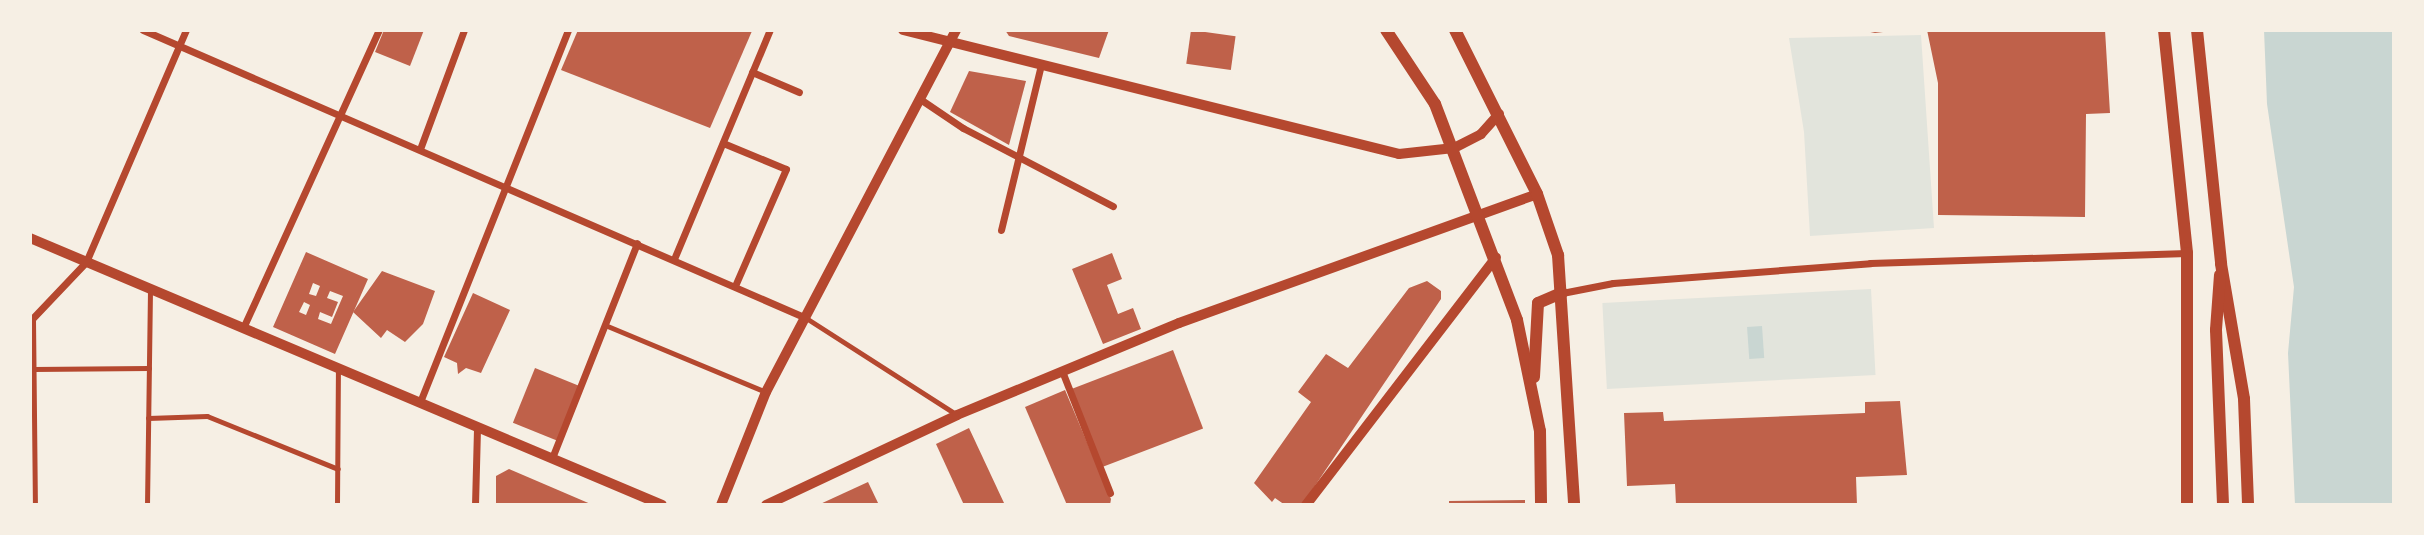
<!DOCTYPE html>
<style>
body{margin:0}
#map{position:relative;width:2424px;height:535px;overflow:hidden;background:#f6efe4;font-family:Roboto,sans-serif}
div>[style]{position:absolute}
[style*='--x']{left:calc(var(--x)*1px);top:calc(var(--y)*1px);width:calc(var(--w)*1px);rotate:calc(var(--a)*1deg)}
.green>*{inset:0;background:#e2e4dc;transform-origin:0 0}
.water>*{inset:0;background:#c9d6d2;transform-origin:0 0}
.building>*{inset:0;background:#bf614a;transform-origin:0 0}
.pedestrian>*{height:5px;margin:-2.5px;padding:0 2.5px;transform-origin:2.5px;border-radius:2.5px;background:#b5482f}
.minor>*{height:7px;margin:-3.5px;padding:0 3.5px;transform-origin:3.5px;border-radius:3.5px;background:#b5482f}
.tertiary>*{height:10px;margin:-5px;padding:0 5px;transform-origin:5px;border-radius:5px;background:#b5482f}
.secondary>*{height:10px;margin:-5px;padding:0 5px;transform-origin:5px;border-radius:5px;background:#b5482f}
.primary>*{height:12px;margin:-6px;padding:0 6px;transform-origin:6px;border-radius:6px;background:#b5482f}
.trunk>*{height:12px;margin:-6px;padding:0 6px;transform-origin:6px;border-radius:6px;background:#b5482f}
span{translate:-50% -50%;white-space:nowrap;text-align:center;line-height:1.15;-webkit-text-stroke:5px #f6efe4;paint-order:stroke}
.frame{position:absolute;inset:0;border:32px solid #f6efe4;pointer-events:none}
</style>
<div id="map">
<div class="green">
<div style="clip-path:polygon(1921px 35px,1934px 228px,1810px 236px,1804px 132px,1789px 38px)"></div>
<div style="left:1871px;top:289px;width:86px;height:269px;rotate:87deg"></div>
</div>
<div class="water">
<div style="clip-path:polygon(2264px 30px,2394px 30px,2394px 505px,2295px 505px,2288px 353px,2294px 287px,2267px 104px)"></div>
<div style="left:1762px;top:326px;width:32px;height:15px;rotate:86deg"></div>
</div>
<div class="building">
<div style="clip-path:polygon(384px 30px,424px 30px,410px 66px,375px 52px)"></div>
<div style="clip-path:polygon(578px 30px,751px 30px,752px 31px,710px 128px,561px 70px)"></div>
<div style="clip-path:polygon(1005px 30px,1109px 30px,1099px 58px,1009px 36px)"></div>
<div style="left:1191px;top:30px;width:45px;height:34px;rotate:8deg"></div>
<div style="clip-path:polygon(1861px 30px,1899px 30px,1875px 33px)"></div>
<div style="clip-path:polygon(1927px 30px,2105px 30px,2110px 113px,2086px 114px,2085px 217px,1938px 215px,1938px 83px)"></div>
<div style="clip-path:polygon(969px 71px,1026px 81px,1009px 145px,950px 112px)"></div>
<div style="clip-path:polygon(evenodd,306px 252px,368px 279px,335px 354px,273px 327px,306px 252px,313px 283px,320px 286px,316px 296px,309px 294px,313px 283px,306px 252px,330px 291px,343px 296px,331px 324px,318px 319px,320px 312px,332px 317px,338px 302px,327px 298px,330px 291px,306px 252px,304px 302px,310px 305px,306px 315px,299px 312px,304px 302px)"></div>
<div style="clip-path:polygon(1112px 253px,1122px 279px,1107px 285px,1118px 314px,1133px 308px,1141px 329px,1103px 344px,1072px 269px)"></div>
<div style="clip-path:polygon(382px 271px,435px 291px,423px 324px,405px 342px,387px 330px,381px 338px,353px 312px)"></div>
<div style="clip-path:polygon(1427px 281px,1441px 291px,1441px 299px,1302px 505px,1285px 505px,1275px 498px,1272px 502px,1254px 483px,1311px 402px,1298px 392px,1326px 354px,1348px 368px,1409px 288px)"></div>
<div style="clip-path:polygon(473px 293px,510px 310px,481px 373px,466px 368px,458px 374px,457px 363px,444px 357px)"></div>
<div style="left:1173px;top:350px;width:84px;height:108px;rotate:69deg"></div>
<div style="left:535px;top:368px;width:48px;height:59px;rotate:22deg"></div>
<div style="clip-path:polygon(1065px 390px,1111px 499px,1110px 505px,1067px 505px,1025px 407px)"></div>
<div style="clip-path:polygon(1900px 401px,1907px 475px,1856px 477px,1857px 505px,1676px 505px,1675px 484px,1627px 486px,1624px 413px,1663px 412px,1664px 421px,1865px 413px,1865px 402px)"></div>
<div style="clip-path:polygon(969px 428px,1004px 503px,999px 505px,964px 505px,936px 444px)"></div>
<div style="clip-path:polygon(509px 469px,593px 505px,496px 505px,496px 476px)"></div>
<div style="clip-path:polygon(868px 482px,879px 505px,818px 505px)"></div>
<div style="clip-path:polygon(1525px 500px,1525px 505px,1449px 505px,1449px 501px)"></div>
</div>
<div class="pedestrian">
<div style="--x:806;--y:318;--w:179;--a:32.7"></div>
<div style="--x:33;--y:319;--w:186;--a:89.4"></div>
<div style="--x:605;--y:325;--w:174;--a:22.6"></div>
<div style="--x:33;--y:369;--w:116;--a:-0.5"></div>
<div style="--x:148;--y:418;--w:59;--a:-1.9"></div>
<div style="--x:207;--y:416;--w:141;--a:22"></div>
<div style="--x:147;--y:505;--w:216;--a:-89.2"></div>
<div style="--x:337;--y:505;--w:137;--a:-89.6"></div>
</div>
<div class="minor">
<div style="--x:143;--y:30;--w:723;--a:23.48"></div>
<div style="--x:752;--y:72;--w:51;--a:23.1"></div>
<div style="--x:920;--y:99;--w:52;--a:34"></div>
<div style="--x:963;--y:128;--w:169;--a:27.5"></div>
<div style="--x:723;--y:143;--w:68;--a:22.4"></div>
<div style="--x:786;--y:169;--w:128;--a:113.6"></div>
<div style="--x:420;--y:149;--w:127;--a:-69.7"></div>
<div style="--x:1001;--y:230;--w:170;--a:-76.4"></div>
<div style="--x:674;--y:259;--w:248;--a:-67.3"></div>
<div style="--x:1562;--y:293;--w:52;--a:-11.1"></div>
<div style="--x:1613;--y:283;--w:258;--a:-4.4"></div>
<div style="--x:1870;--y:263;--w:317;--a:-1.8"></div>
<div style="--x:30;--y:321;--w:81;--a:-46.5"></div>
<div style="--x:86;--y:262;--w:253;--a:-66.7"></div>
<div style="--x:243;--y:328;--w:328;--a:-65.5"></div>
<div style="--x:1062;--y:371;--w:131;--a:68.5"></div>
<div style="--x:420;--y:402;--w:400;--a:-68.3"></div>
<div style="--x:552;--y:458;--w:231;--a:-68.4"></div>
<div style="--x:475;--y:505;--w:78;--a:-88.5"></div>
</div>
<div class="tertiary">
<div style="--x:903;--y:30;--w:511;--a:14.04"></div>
<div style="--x:1399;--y:154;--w:55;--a:-6.2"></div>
<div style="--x:1454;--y:148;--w:30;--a:-27"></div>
<div style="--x:1481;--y:134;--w:27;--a:-48"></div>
<div style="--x:721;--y:505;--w:122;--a:-68.3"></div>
<div style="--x:766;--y:392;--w:409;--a:-62.3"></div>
<div style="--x:766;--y:505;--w:211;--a:-25.2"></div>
<div style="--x:957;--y:415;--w:240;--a:-22.5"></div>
<div style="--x:1179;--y:323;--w:381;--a:-19.8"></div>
<div style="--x:1306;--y:505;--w:312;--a:-52.5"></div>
</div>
<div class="secondary">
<div style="--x:30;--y:238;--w:686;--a:22.9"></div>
</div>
<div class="primary">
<div style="--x:1386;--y:30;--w:89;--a:56.5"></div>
<div style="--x:1435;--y:104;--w:231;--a:69.2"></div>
<div style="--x:1517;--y:320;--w:113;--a:78.3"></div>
<div style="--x:1540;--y:431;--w:74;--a:89.2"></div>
<div style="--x:1455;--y:30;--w:183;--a:63.4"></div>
<div style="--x:1537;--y:194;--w:65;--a:71"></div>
<div style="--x:1558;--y:255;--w:251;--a:86.3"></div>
<div style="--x:1534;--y:377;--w:74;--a:-86.9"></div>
<div style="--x:1538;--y:303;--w:26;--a:-23"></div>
</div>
<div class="trunk">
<div style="--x:2164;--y:30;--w:224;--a:84.1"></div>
<div style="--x:2187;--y:253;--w:252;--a:90"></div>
<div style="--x:2197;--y:30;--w:235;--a:84.1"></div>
<div style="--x:2221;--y:264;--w:137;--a:80.3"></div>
<div style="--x:2244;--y:399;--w:106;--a:87.8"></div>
<div style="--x:2220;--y:275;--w:55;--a:94.2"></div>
<div style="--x:2216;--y:330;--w:175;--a:87.7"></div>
</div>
<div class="frame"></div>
</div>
